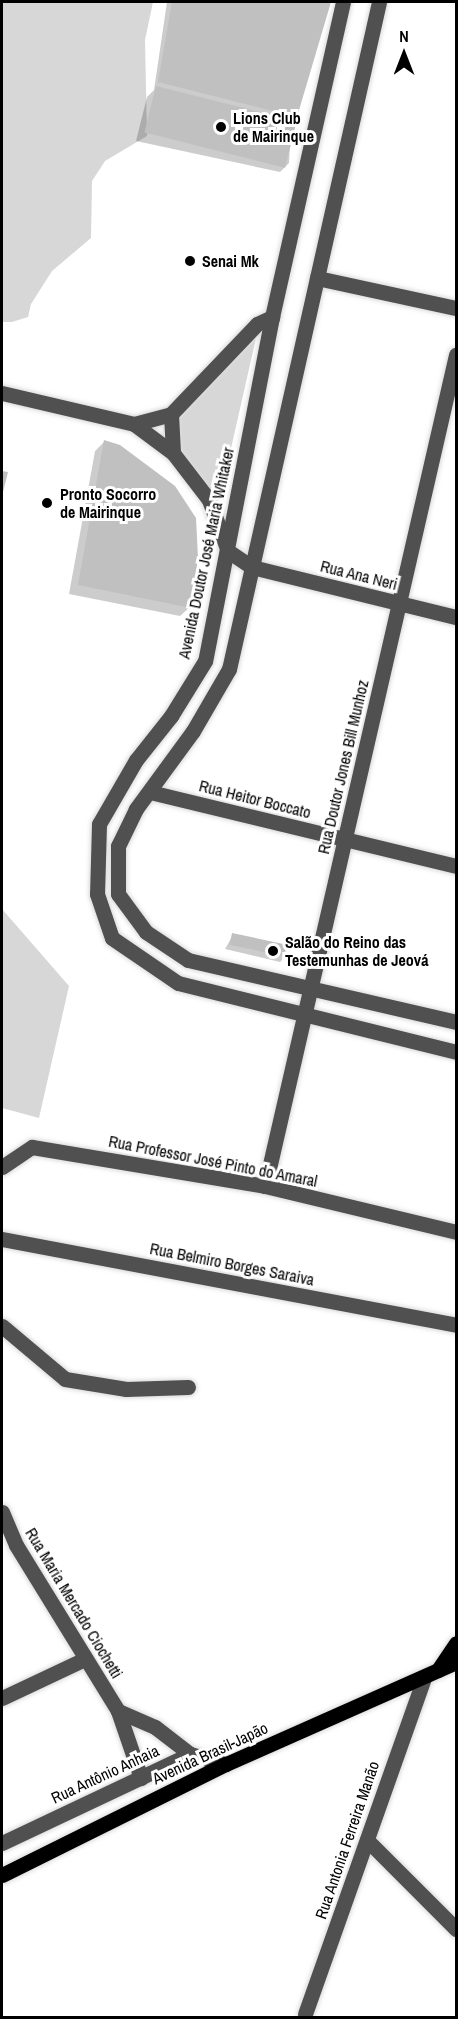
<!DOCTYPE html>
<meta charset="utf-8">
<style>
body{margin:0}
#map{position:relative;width:458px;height:2019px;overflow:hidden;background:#fff;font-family:"Archivo Narrow",sans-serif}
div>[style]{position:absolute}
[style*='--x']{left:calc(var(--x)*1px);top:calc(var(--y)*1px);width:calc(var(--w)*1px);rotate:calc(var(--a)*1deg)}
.green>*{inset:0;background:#d7d7d7}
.shadow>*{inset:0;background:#0003}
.building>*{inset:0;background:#c0c0c0;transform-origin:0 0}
.roads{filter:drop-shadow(0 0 2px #dbdbdb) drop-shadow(0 0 2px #dbdbdb)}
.minor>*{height:15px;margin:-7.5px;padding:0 7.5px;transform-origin:7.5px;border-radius:7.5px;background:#505050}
.major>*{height:15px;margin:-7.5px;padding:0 7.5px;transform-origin:7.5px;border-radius:7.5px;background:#000}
.dots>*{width:16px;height:16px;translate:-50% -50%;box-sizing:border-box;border:3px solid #fff;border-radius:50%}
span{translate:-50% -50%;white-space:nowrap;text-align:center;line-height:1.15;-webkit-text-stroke:6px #fff;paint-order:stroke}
.poi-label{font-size:16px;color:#000;font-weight:700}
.left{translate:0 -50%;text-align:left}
.street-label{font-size:16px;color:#000}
.frame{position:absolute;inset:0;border:3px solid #000;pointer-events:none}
.north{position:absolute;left:374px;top:24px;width:60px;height:60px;-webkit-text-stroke:4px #fff;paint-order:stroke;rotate:0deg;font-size:16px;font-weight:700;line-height:24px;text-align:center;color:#000}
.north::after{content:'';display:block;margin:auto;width:21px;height:27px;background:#000;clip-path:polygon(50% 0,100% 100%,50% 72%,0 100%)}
</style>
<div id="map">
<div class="green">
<div style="clip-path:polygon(2px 2px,153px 2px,145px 40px,147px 136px,105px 161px,92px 181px,91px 238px,52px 271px,31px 304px,28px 317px,12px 322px,2px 322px)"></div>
<div style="clip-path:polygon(256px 338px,220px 497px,215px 502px,179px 451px,176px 417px)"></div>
<div style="clip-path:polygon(2px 909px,69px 986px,39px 1118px,2px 1108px)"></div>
</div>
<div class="shadow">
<div style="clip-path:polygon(167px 2px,330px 2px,296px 116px,291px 121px,289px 163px,280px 172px,136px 141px,147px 97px,154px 90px)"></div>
<div style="clip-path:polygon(104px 442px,190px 607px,180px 616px,69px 594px,95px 451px)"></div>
<div style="clip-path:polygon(233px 935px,285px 957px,280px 962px,225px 949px)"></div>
</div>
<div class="building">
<div style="clip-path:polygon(172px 2px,331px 2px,297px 117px,158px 82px)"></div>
<div style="left:156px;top:86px;width:145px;height:48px;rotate:14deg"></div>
<div style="clip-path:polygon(104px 440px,120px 445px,175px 486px,196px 518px,198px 558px,191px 608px,78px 585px)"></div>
<div style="clip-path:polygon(2px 471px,8px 472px,2px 496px)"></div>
<div style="left:232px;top:933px;width:56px;height:12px;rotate:12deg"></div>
</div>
<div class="roads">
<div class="minor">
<div style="--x:343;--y:2;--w:323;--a:102.7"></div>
<div style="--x:272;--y:317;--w:350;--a:101"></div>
<div style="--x:205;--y:661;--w:65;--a:121.7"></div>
<div style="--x:171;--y:716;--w:56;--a:128.5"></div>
<div style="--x:136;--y:760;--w:74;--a:120"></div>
<div style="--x:99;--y:824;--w:70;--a:91.6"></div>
<div style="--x:97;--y:894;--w:46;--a:71.2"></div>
<div style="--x:112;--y:938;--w:80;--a:34.3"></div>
<div style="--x:178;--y:983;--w:286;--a:13.9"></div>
<div style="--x:379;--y:2;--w:684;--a:102.67"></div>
<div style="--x:229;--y:669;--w:72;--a:120.1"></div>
<div style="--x:193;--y:731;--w:97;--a:126.2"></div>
<div style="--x:136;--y:809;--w:41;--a:115.9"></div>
<div style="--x:118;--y:846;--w:48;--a:90"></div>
<div style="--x:118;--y:894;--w:47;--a:53.6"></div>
<div style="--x:146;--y:932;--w:50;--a:33.7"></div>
<div style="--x:188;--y:960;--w:275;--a:13"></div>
<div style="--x:317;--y:278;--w:142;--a:12.2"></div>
<div style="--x:2;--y:393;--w:136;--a:13.2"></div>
<div style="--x:134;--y:424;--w:49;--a:36.6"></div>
<div style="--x:173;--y:453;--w:59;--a:52.5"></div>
<div style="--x:209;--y:500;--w:54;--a:69.6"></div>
<div style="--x:228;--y:551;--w:29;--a:34"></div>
<div style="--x:252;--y:567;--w:210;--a:13.8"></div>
<div style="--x:171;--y:414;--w:39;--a:87"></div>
<div style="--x:134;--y:424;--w:38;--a:-15"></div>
<div style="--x:171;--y:414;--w:124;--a:-46.3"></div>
<div style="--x:257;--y:324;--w:17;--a:-25"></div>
<div style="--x:150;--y:792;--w:315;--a:13.6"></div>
<div style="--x:2;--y:1167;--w:36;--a:-34"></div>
<div style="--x:32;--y:1147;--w:236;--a:9.5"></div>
<div style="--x:265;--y:1186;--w:196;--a:13.5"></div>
<div style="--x:265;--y:1186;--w:853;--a:-77.06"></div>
<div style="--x:2;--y:1239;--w:462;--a:10.7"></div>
<div style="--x:2;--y:1326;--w:82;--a:40.1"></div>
<div style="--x:65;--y:1379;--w:62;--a:9.3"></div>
<div style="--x:126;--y:1389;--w:62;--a:-1.8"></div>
<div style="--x:2;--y:1512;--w:36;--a:67"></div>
<div style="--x:16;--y:1545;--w:195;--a:58.4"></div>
<div style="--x:118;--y:1711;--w:71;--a:71.1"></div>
<div style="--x:2;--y:1698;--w:92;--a:-25.2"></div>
<div style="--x:118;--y:1711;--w:40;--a:23.4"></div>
<div style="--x:155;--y:1727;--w:44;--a:37.6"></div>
<div style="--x:367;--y:1840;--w:126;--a:45"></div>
<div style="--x:2;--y:1843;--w:208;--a:-25.3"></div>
<div style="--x:190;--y:1754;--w:37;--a:16"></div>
<div style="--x:305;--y:2014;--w:356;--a:-70.5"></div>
</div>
<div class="major">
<div style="--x:438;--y:1670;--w:32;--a:-56"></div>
<div style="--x:2;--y:1875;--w:250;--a:-26.4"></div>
<div style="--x:226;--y:1764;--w:252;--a:-23.9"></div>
</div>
</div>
<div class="dots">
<div style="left:221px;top:127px;background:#000"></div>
<div style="left:190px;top:261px;background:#000"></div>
<div style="left:47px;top:503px;background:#000"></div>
<div style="left:273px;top:951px;background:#000"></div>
</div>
<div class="poi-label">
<span class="left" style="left:233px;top:127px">Lions Club<br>de Mairinque</span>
<span class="left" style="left:202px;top:261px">Senai Mk</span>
<span class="left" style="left:60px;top:503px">Pronto Socorro<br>de Mairinque</span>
<span class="left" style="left:285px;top:951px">Salão do Reino das<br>Testemunhas de Jeová</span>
</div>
<div class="street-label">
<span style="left:206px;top:553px;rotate:-78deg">Avenida Doutor José Maria Whitaker</span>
<span style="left:359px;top:575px;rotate:14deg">Rua Ana Neri</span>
<span style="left:343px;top:767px;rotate:-77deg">Rua Doutor Jones Bill Munhoz</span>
<span style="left:255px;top:799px;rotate:14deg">Rua Heitor Boccato</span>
<span style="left:213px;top:1161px;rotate:11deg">Rua Professor José Pinto do Amaral</span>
<span style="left:232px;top:1264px;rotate:11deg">Rua Belmiro Borges Saraiva</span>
<span style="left:74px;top:1603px;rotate:59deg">Rua Maria Mercado Ciochetti</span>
<span style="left:210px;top:1753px;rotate:-25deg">Avenida Brasil-Japão</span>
<span style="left:105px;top:1774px;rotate:-25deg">Rua Antônio Anhaia</span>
<span style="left:347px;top:1840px;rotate:-71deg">Rua Antonia Ferreira Manão</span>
</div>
<div class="frame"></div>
<div class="north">N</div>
</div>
